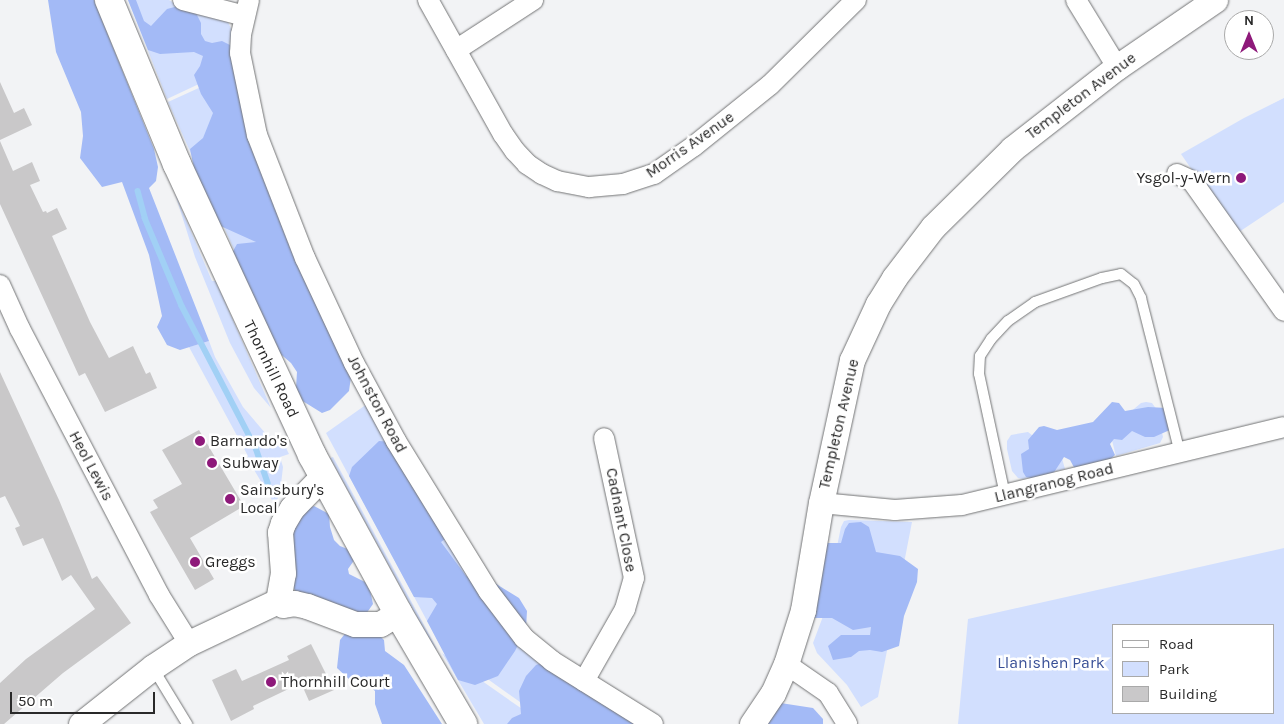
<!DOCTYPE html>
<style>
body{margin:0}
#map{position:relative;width:1284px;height:724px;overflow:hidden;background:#f2f3f5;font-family:Karla,sans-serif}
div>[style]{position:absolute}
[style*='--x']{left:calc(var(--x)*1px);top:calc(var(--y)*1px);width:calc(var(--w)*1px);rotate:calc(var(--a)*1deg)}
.green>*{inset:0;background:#d2dffe}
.forest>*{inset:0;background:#a3baf6}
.stream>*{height:5.5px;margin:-2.75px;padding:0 2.75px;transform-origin:2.75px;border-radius:2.75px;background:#a1d0f5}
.building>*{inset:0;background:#c9c8c9}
.roads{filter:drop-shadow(0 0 1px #737475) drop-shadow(0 0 1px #737475)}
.service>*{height:10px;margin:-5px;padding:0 5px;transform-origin:5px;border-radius:5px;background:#fff}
.minor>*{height:20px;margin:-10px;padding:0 10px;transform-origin:10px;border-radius:10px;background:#fff}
.tertiary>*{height:25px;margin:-12.5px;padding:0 12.5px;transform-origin:12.5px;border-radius:12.5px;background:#fff}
.primary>*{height:28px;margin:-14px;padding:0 14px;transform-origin:14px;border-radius:14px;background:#fff}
.dots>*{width:14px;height:14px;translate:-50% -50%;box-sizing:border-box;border:2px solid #fff;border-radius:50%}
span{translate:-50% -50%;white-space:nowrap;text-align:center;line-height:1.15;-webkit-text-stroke:5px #fff;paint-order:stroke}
.street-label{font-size:16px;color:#292929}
.poi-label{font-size:16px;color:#292929}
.right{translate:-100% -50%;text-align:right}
.left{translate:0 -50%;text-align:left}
.park-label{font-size:16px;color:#395097}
.legend{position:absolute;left:1112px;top:624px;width:162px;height:90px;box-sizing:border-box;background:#fff;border:1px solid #a9a9a9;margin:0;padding:6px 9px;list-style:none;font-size:15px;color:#292929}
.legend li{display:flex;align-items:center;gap:10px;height:25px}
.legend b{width:25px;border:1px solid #a9a9a9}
.north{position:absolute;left:1224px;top:10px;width:50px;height:50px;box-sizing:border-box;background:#fff;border:1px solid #a9a9a9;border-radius:50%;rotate:0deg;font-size:14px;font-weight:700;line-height:20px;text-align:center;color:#292929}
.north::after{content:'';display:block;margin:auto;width:18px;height:22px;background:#8e197a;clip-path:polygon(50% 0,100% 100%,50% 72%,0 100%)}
.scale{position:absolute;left:10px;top:692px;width:145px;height:22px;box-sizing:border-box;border:2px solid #292929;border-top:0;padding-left:6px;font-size:15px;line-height:18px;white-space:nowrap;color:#292929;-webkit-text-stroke:4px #fff;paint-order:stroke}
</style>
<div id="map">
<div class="green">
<div style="clip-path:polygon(128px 0,169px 0,185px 9px,228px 22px,233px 33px,235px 67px,167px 99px)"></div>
<div style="clip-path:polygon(236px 71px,287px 232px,235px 252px,168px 102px)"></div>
<div style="clip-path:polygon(1284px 98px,1284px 202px,1236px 234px,1181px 154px,1244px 118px)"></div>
<div style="clip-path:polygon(175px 194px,212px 281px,216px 281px,271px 408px,254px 388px,230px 343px,195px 257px)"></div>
<div style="clip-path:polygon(209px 341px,215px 357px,243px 407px,266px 434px,284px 442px,287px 450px,289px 454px,280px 457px,283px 467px,280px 493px,275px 505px,247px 458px,248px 456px,189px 347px)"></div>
<div style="clip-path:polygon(1146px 402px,1152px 403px,1157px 410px,1163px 437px,1160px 443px,1116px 456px,1107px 421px,1128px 414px,1141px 403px)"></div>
<div style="clip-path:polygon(367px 404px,500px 621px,640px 724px,520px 702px,440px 645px,326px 433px)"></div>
<div style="clip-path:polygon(1028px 432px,1037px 439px,1055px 434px,1065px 469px,1023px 479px,1018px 478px,1012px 471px,1007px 449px,1007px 441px,1011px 435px)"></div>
<div style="clip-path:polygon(333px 457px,437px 649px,435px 650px,330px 458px)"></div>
<div style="clip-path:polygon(849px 520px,912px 522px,878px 697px,861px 707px,847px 685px,817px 653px,813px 643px,822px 619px,841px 527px,844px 521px)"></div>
<div style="clip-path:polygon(evenodd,1284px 548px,1284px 724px,958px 724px,968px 619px,1284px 548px,1113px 625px,1273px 625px,1273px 713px,1113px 713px,1113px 625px)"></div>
<div style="clip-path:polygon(442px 653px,512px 702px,544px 724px,484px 724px)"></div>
</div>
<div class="forest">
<div style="clip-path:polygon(48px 0,94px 0,154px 149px,158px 167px,156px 181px,149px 188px,209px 341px,180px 350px,167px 345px,157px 327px,162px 316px,149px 255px,122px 182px,102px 187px,80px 158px,83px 136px,81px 112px,56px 52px)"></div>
<div style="clip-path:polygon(128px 0,136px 0,144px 21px,151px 26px,167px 9px,186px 4px,193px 7px,201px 23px,201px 34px,205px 41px,212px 43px,222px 41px,230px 45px,236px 54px,257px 106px,352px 370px,349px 391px,330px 410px,322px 413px,301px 400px,296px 388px,297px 372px,291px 363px,277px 351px,228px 260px,237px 244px,256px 242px,216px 224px,196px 178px,190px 149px,203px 138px,213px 113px,201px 94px,194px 75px,200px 66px,203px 56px,194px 52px,160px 54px,148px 50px)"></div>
<div style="clip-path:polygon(1112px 402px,1119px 403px,1125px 411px,1148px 407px,1167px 408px,1172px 429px,1154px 437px,1145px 437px,1132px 431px,1122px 440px,1114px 439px,1110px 444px,1115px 455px,1104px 465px,1076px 471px,1070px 460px,1064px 457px,1051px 477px,1040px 480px,1026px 477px,1023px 472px,1021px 454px,1029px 449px,1028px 440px,1039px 427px,1044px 426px,1057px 430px,1093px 422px)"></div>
<div style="clip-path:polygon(379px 441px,392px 442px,455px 532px,441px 542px,466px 576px,493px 582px,519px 598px,527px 611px,526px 628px,515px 651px,498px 676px,475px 685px,458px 680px,427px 621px,437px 604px,432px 598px,414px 597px,349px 476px,352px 467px)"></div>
<div style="clip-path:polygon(314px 506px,329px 514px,330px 527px,334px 540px,340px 546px,350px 550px,355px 559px,348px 569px,349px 574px,367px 583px,370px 590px,373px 604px,366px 614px,299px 597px,293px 587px,291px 541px,295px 522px,302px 512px)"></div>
<div style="clip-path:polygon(861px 522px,869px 527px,876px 552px,900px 556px,918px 569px,917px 582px,904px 616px,899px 646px,882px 652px,870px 650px,859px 651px,851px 657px,833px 660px,828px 646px,841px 635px,870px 635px,871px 627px,853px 630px,832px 618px,810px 618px,816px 605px,821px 582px,815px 567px,826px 543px,841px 543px,845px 529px,849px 523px)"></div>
<div style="clip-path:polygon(348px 630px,377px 633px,384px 640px,385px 651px,404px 665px,442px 724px,382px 724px,375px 704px,375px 691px,368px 685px,350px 680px,337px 668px,340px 640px)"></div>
<div style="clip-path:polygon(547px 661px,642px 724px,507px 724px,512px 718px,521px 714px,519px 691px,526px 676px,536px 665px)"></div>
<div style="clip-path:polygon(774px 702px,813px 708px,823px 719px,823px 724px,761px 724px)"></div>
</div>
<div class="stream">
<div style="--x:138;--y:191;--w:28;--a:75"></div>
<div style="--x:145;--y:218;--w:95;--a:67.2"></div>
<div style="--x:182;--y:306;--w:160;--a:62.5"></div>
<div style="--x:256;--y:448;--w:37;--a:71"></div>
</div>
<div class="building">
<div style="clip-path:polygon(0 82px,14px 113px,24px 108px,32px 125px,0 140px)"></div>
<div style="clip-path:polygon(0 141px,13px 171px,32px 162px,40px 181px,30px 185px,43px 212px,46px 211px,47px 213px,57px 208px,67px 229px,52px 236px,90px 322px,109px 358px,133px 346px,146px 374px,150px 372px,157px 388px,105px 412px,85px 373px,79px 376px,0 204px)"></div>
<div style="clip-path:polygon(0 372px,59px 500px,92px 579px,97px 576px,131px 623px,63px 673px,4px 724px,0 724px,0 683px,26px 659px,95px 609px,71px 575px,62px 581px,43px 538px,23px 546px,15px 528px,20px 526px,5px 496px,0 498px)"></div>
<div style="clip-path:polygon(199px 430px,244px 506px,190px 538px,214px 579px,195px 590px,150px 512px,158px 508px,153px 500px,182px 484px,162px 450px)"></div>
<div style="clip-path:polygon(311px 644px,334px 690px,309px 701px,301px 683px,253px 706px,254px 709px,231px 721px,212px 680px,236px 669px,242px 681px,289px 660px,287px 656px)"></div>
</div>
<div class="roads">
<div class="service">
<div style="--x:1005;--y:495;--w:124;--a:-102.1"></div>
<div style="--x:979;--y:374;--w:18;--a:-87"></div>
<div style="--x:980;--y:356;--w:20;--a:-57"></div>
<div style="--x:991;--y:339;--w:25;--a:-47"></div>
<div style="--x:1008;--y:321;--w:33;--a:-35"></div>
<div style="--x:1035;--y:302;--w:71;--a:-19.7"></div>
<div style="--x:1102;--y:278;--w:19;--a:-12"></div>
<div style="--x:1121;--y:274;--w:16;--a:38"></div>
<div style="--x:1134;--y:284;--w:16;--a:63"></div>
<div style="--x:1141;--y:298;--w:160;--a:75.9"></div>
<div style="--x:153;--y:668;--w:66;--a:58.7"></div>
</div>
<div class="minor">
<div style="--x:183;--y:0;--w:64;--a:14.5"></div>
<div style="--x:249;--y:0;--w:36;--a:103"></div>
<div style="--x:241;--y:35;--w:18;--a:93"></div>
<div style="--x:240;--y:53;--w:84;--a:78.3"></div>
<div style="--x:257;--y:135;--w:132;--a:68.7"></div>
<div style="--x:305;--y:258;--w:116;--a:65"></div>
<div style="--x:354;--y:363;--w:89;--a:61.7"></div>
<div style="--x:396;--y:441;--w:177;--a:58.4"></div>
<div style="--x:489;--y:592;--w:58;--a:52.7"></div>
<div style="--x:524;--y:638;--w:36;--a:39"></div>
<div style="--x:552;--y:661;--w:119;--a:32"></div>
<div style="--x:428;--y:0;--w:154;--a:60.8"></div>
<div style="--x:503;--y:134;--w:21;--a:55"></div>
<div style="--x:515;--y:151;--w:18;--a:47"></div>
<div style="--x:527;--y:164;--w:18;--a:34"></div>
<div style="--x:542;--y:174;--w:17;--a:25"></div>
<div style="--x:557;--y:181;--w:33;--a:11"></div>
<div style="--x:589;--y:187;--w:34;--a:-5"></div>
<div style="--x:623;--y:184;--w:33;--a:-18"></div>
<div style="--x:654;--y:174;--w:49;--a:-35"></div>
<div style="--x:694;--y:146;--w:97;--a:-38.8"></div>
<div style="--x:770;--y:85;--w:121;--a:-44.7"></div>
<div style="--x:1076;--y:0;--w:79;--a:58.5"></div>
<div style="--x:456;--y:50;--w:92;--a:-33"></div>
<div style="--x:1177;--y:174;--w:17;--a:25"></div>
<div style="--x:1192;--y:181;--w:159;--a:54.7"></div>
<div style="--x:0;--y:285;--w:48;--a:65.6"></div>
<div style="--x:20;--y:329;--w:300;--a:62.4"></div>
<div style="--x:159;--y:595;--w:57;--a:58"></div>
<div style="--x:821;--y:503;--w:74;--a:5.4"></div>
<div style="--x:895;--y:510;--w:67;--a:-4.3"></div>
<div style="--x:962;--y:505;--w:331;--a:-13.6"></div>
<div style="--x:786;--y:664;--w:51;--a:34.6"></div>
<div style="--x:828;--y:693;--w:36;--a:58"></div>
<div style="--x:584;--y:681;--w:83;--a:-60.3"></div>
<div style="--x:625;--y:609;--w:32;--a:-74"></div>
<div style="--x:634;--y:578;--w:143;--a:-102.1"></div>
</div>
<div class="tertiary">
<div style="--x:278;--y:601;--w:28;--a:-80"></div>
<div style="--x:283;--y:573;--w:41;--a:-94.2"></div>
<div style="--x:280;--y:532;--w:9;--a:-72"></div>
<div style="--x:283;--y:523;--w:17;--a:-59"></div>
<div style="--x:292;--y:508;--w:45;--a:-45.9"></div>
<div style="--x:278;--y:601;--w:6;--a:39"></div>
<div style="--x:283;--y:605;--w:11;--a:-10"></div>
<div style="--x:294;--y:603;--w:13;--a:13"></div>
<div style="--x:307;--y:606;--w:51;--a:20.6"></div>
<div style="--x:355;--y:624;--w:25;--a:0"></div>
<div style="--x:380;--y:624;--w:21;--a:-31"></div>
<div style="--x:81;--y:724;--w:92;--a:-38.4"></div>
<div style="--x:153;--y:667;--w:43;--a:-33.7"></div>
<div style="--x:189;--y:643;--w:98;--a:-25.3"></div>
<div style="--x:752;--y:724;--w:37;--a:-56"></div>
<div style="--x:773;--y:693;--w:32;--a:-66"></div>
<div style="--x:786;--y:664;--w:57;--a:-72.5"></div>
<div style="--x:803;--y:610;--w:109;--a:-80.5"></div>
<div style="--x:821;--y:503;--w:146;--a:-77.8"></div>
<div style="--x:852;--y:360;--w:62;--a:-65.1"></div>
<div style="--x:878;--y:304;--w:31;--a:-58"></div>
<div style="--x:894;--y:278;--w:64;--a:-52.6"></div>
<div style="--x:933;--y:227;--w:111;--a:-44.6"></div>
<div style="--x:1012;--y:149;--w:133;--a:-38"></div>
<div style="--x:1117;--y:67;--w:119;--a:-34.4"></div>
</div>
<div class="primary">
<div style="--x:109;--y:0;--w:178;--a:67.5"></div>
<div style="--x:177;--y:164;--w:321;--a:65.1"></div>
<div style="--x:312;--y:455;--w:180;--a:61.4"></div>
<div style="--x:398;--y:613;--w:129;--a:59.6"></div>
</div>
</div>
<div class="dots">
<div style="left:1241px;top:178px;background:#8e197a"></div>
<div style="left:200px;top:441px;background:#8e197a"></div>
<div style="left:212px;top:463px;background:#8e197a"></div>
<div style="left:230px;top:499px;background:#8e197a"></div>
<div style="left:195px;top:562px;background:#8e197a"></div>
<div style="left:271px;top:682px;background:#8e197a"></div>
</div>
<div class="street-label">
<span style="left:1081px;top:96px;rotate:-37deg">Templeton Avenue</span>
<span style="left:690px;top:145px;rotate:-35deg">Morris Avenue</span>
<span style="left:271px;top:369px;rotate:64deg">Thornhill Road</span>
<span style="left:377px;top:404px;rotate:62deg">Johnston Road</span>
<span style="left:839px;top:424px;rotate:-77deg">Templeton Avenue</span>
<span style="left:91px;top:466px;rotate:62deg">Heol Lewis</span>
<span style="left:1054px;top:483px;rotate:-14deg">Llangranog Road</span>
<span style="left:621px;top:520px;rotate:79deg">Cadnant Close</span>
</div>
<div class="poi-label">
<span class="right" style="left:1231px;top:178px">Ysgol-y-Wern</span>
<span class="left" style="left:210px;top:441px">Barnardo's</span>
<span class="left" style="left:222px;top:463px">Subway</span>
<span class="left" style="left:240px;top:499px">Sainsbury's<br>Local</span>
<span class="left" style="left:205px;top:562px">Greggs</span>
<span class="left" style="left:281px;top:682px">Thornhill Court</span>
</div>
<div class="park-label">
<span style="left:1051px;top:663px">Llanishen Park</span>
</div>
<ul class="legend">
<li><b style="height:6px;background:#fff"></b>Road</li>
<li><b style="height:14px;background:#d2dffe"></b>Park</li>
<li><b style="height:14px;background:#c9c8c9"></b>Building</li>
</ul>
<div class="north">N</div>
<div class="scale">50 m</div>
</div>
